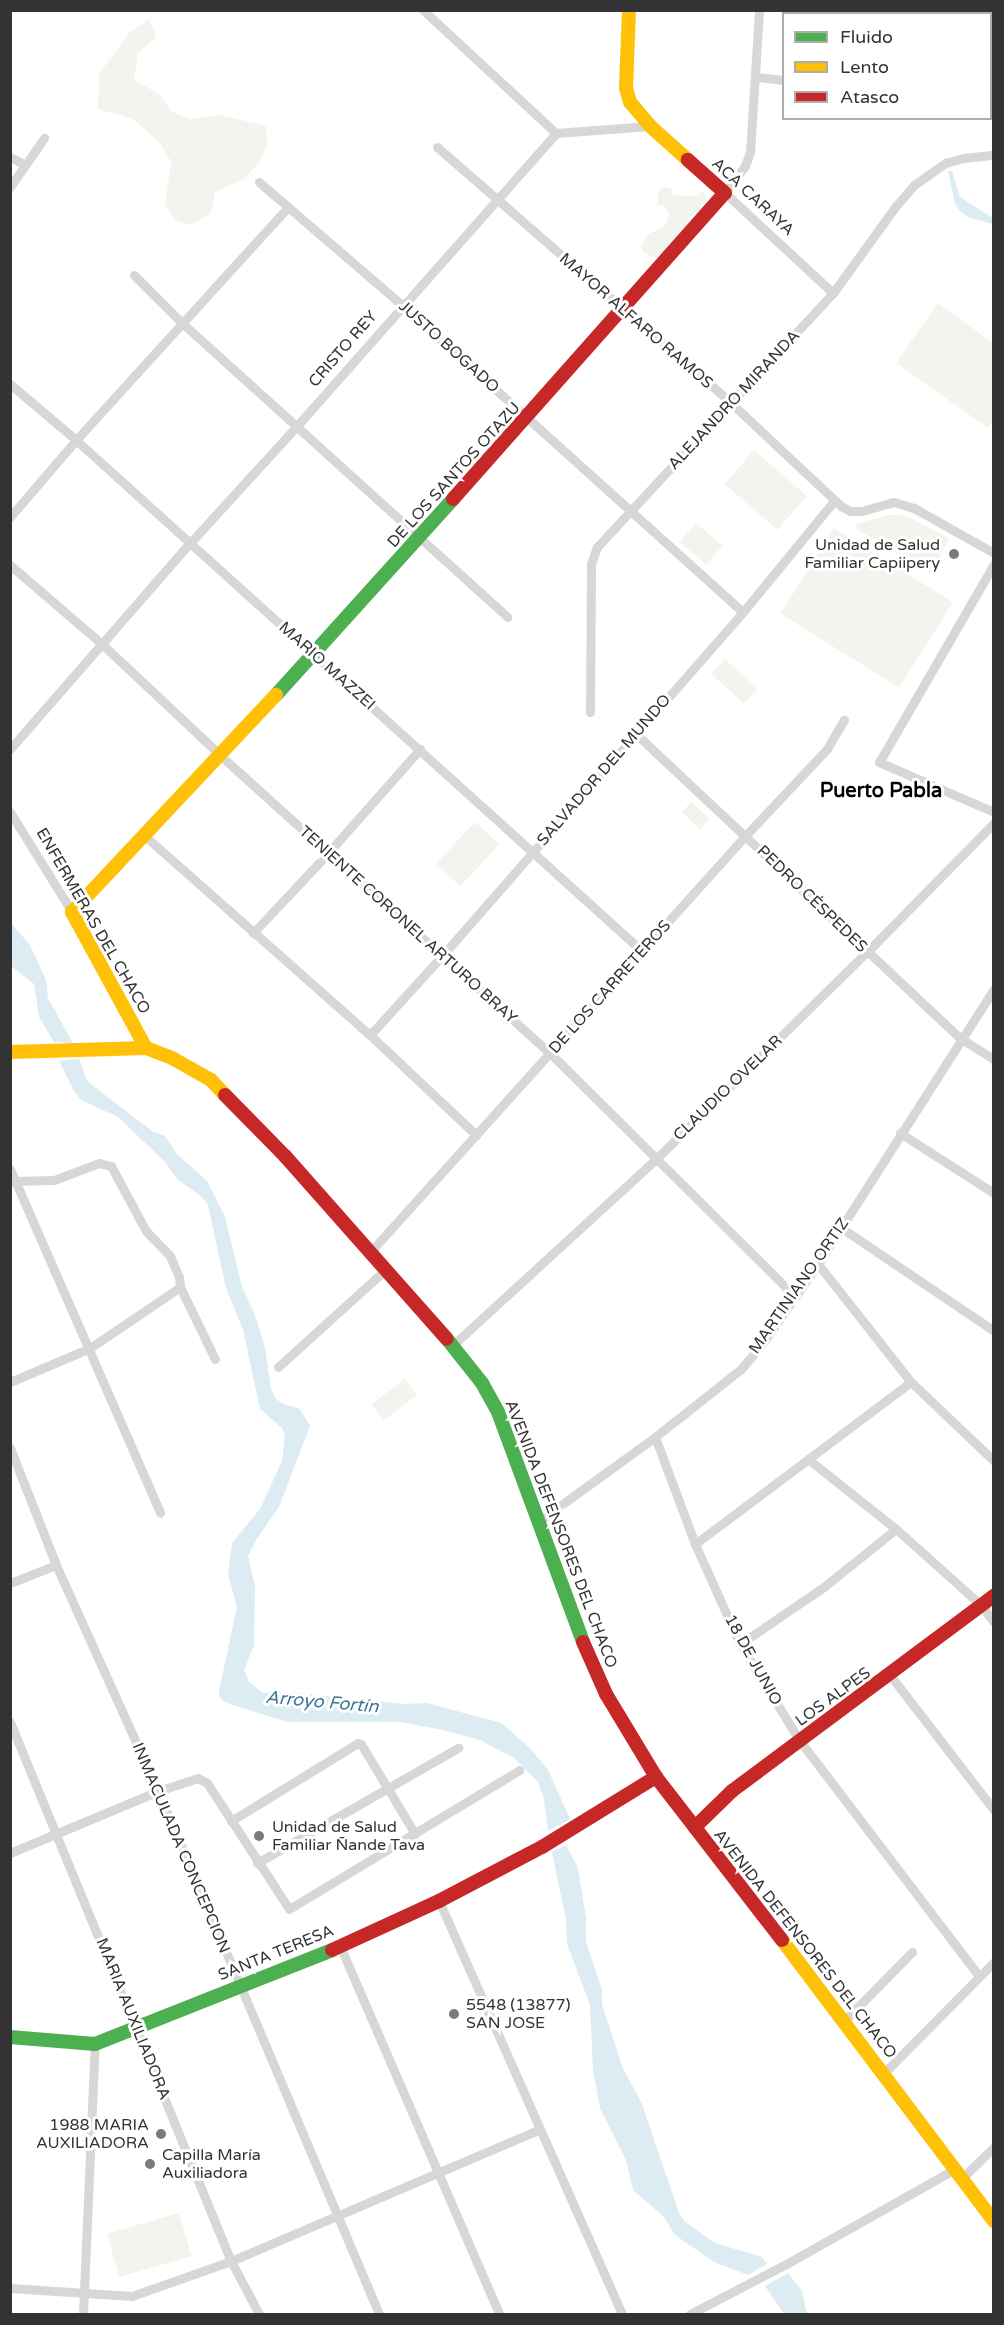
<!DOCTYPE html>
<meta charset="utf-8">
<style>
body{margin:0}
#map{position:relative;width:1004px;height:2325px;overflow:hidden;background:#fff;font-family:"Varela Round",sans-serif}
div>[style]{position:absolute}
[style*='--x']{left:calc(var(--x)*1px);top:calc(var(--y)*1px);width:calc(var(--w)*1px);rotate:calc(var(--a)*1deg)}
.green>*{inset:0;background:#f1f5ed;transform-origin:0 0}
.water>*{inset:0;background:#ddebf3}
.street>*{height:9px;margin:-4.5px;padding:0 4.5px;transform-origin:4.5px;border-radius:4.5px;background:#d7d7d7}
.fast>*{height:14px;margin:-7px;padding:0 7px;transform-origin:7px;border-radius:7px;background:#4caf50}
.slow>*{height:14px;margin:-7px;padding:0 7px;transform-origin:7px;border-radius:7px;background:#ffc107}
.jam>*{height:14px;margin:-7px;padding:0 7px;transform-origin:7px;border-radius:7px;background:#c62828}
.dots>*{width:16px;height:16px;translate:-50% -50%;box-sizing:border-box;border:3px solid #fff;border-radius:50%}
span{translate:-50% -50%;white-space:nowrap;text-align:center;line-height:1.15;-webkit-text-stroke:6px #fff;paint-order:stroke}
.street-label{font-size:16px;color:#333}
.poi-label{font-size:16px;color:#333}
.right{translate:-100% -50%;text-align:right}
.left{translate:0 -50%;text-align:left}
.water-label{font-size:18px;color:#3f7597;font-style:italic}
.quarter-label{font-size:20px;color:#000;font-weight:700}
.frame{position:absolute;inset:0;border:12px solid #333;pointer-events:none}
.legend{position:absolute;left:782px;top:12px;width:210px;height:108px;box-sizing:border-box;background:#fff;border:2px solid #adadad;margin:0;padding:8px 10px;list-style:none;font-size:18px;color:#333}
.legend li{display:flex;align-items:center;gap:12px;height:30px}
.legend b{width:30px;border:2px solid #adadad}
</style>
<div id="map">
<div class="green">
<div style="clip-path:polygon(149px 19px,156px 37px,138px 53px,134px 80px,159px 94px,172px 112px,190px 119px,221px 115px,266px 126px,267px 144px,261px 160px,244px 179px,215px 192px,211px 213px,191px 225px,174px 220px,165px 204px,171px 162px,160px 143px,133px 119px,98px 109px,99px 74px,130px 32px)"></div>
<div style="clip-path:polygon(663px 187px,671px 188px,672px 195px,696px 196px,703px 190px,710px 208px,688px 218px,687px 226px,678px 234px,679px 242px,662px 260px,644px 253px,641px 247px,648px 234px,664px 227px,669px 214px,663px 205px,657px 204px,659px 191px)"></div>
<div style="clip-path:polygon(938px 303px,993px 343px,993px 420px,988px 428px,896px 363px)"></div>
<div style="left:754px;top:450px;width:70px;height:45px;rotate:41deg"></div>
<div style="clip-path:polygon(888px 515px,902px 515px,913px 519px,949px 539px,930px 573px,855px 528px,856px 524px)"></div>
<div style="left:696px;top:523px;width:35px;height:25px;rotate:41deg"></div>
<div style="left:834px;top:528px;width:140px;height:101px;rotate:32deg"></div>
<div style="left:725px;top:659px;width:44px;height:20px;rotate:43deg"></div>
<div style="left:691px;top:802px;width:25px;height:14px;rotate:42deg"></div>
<div style="left:475px;top:822px;width:33px;height:57px;rotate:43deg"></div>
<div style="left:405px;top:1379px;width:20px;height:42px;rotate:53deg"></div>
<div style="left:179px;top:2213px;width:45px;height:75px;rotate:74deg"></div>
</div>
<div class="water">
<div style="clip-path:polygon(948px 171px,952px 171px,960px 197px,993px 218px,993px 224px,970px 218px,960px 211px,955px 204px)"></div>
<div style="clip-path:polygon(11px 923px,30px 945px,46px 980px,48px 998px,73px 1043px,54px 1042px,39px 1017px,34px 984px,11px 966px)"></div>
<div style="clip-path:polygon(79px 1059px,87px 1080px,92px 1085px,152px 1131px,165px 1136px,177px 1154px,207px 1181px,225px 1217px,242px 1287px,255px 1315px,265px 1347px,271px 1389px,275px 1398px,283px 1404px,300px 1409px,310px 1426px,279px 1507px,256px 1540px,248px 1556px,255px 1586px,254px 1645px,244px 1670px,249px 1682px,263px 1693px,296px 1693px,405px 1704px,427px 1703px,501px 1723px,530px 1748px,548px 1770px,570px 1819px,548px 1831px,544px 1799px,538px 1782px,514px 1758px,480px 1740px,443px 1730px,400px 1722px,287px 1722px,227px 1703px,220px 1698px,219px 1691px,237px 1607px,228px 1574px,232px 1543px,260px 1509px,282px 1461px,285px 1435px,282px 1428px,260px 1409px,243px 1330px,226px 1288px,208px 1205px,202px 1197px,178px 1180px,165px 1162px,118px 1117px,81px 1100px,73px 1089px,59px 1061px)"></div>
<div style="clip-path:polygon(566px 1845px,578px 1868px,586px 1918px,586px 1942px,602px 1990px,602px 2004px,622px 2066px,642px 2104px,679px 2213px,684px 2221px,715px 2243px,762px 2257px,767px 2264px,748px 2275px,714px 2262px,675px 2235px,664px 2217px,633px 2190px,626px 2160px,600px 2108px,593px 2070px,590px 2005px,567px 1944px,566px 1920px,552px 1852px)"></div>
<div style="clip-path:polygon(788px 2273px,802px 2291px,807px 2314px,784px 2314px,765px 2286px)"></div>
</div>
<div class="street">
<div style="--x:423;--y:10;--w:181;--a:42.8"></div>
<div style="--x:759;--y:10;--w:142;--a:93.6"></div>
<div style="--x:750;--y:152;--w:15;--a:110"></div>
<div style="--x:745;--y:166;--w:34;--a:127"></div>
<div style="--x:725;--y:193;--w:147;--a:42.8"></div>
<div style="--x:990;--y:39;--w:4;--a:-14"></div>
<div style="--x:756;--y:77;--w:28;--a:6"></div>
<div style="--x:437;--y:147;--w:390;--a:41"></div>
<div style="--x:731;--y:403;--w:151;--a:43.1"></div>
<div style="--x:841;--y:506;--w:10;--a:29"></div>
<div style="--x:850;--y:511;--w:12;--a:0"></div>
<div style="--x:862;--y:511;--w:33;--a:-16"></div>
<div style="--x:894;--y:502;--w:21;--a:17"></div>
<div style="--x:914;--y:508;--w:92;--a:29.4"></div>
<div style="--x:10;--y:157;--w:16;--a:27"></div>
<div style="--x:259;--y:182;--w:190;--a:40.7"></div>
<div style="--x:403;--y:306;--w:457;--a:42"></div>
<div style="--x:10;--y:187;--w:60;--a:-55.2"></div>
<div style="--x:134;--y:275;--w:66;--a:45"></div>
<div style="--x:181;--y:322;--w:440;--a:42.1"></div>
<div style="--x:10;--y:384;--w:87;--a:40.3"></div>
<div style="--x:76;--y:440;--w:763;--a:42.08"></div>
<div style="--x:10;--y:517;--w:101;--a:-49.4"></div>
<div style="--x:76;--y:440;--w:315;--a:-47.7"></div>
<div style="--x:994;--y:564;--w:229;--a:120.1"></div>
<div style="--x:879;--y:762;--w:125;--a:23.5"></div>
<div style="--x:10;--y:565;--w:123;--a:40.7"></div>
<div style="--x:103;--y:645;--w:162;--a:43.2"></div>
<div style="--x:221;--y:756;--w:445;--a:42.1"></div>
<div style="--x:551;--y:1054;--w:344;--a:44.8"></div>
<div style="--x:590;--y:712;--w:148;--a:-89.6"></div>
<div style="--x:591;--y:564;--w:18;--a:-71"></div>
<div style="--x:597;--y:547;--w:347;--a:-47.1"></div>
<div style="--x:833;--y:293;--w:106;--a:-54.2"></div>
<div style="--x:895;--y:207;--w:29;--a:-49"></div>
<div style="--x:914;--y:185;--w:39;--a:-35"></div>
<div style="--x:946;--y:163;--w:18;--a:-16"></div>
<div style="--x:963;--y:158;--w:31;--a:-6"></div>
<div style="--x:635;--y:733;--w:446;--a:43.2"></div>
<div style="--x:960;--y:1038;--w:40;--a:32"></div>
<div style="--x:10;--y:749;--w:274;--a:-48.9"></div>
<div style="--x:190;--y:543;--w:157;--a:-47.6"></div>
<div style="--x:296;--y:427;--w:392;--a:-48.5"></div>
<div style="--x:556;--y:133;--w:94;--a:-4.3"></div>
<div style="--x:10;--y:812;--w:118;--a:58.2"></div>
<div style="--x:146;--y:837;--w:299;--a:41.5"></div>
<div style="--x:370;--y:1035;--w:146;--a:43.3"></div>
<div style="--x:253;--y:933;--w:110;--a:-46.8"></div>
<div style="--x:328;--y:853;--w:139;--a:-48.5"></div>
<div style="--x:370;--y:1035;--w:105;--a:-47.7"></div>
<div style="--x:441;--y:957;--w:459;--a:-48.8"></div>
<div style="--x:743;--y:612;--w:144;--a:-50.7"></div>
<div style="--x:900;--y:1133;--w:112;--a:32.6"></div>
<div style="--x:10;--y:1169;--w:375;--a:66.4"></div>
<div style="--x:10;--y:1181;--w:44;--a:-1.3"></div>
<div style="--x:54;--y:1180;--w:48;--a:-20.7"></div>
<div style="--x:99;--y:1163;--w:12;--a:14"></div>
<div style="--x:111;--y:1166;--w:74;--a:61.7"></div>
<div style="--x:146;--y:1231;--w:35;--a:46"></div>
<div style="--x:170;--y:1256;--w:23;--a:67"></div>
<div style="--x:179;--y:1277;--w:10;--a:84"></div>
<div style="--x:180;--y:1287;--w:80;--a:64.1"></div>
<div style="--x:840;--y:1227;--w:186;--a:34"></div>
<div style="--x:372;--y:1250;--w:559;--a:-47.97"></div>
<div style="--x:746;--y:835;--w:118;--a:-46.7"></div>
<div style="--x:827;--y:749;--w:34;--a:-60"></div>
<div style="--x:818;--y:1264;--w:150;--a:51.8"></div>
<div style="--x:911;--y:1382;--w:115;--a:43.6"></div>
<div style="--x:453;--y:1345;--w:277;--a:-42.5"></div>
<div style="--x:657;--y:1158;--w:296;--a:-44.5"></div>
<div style="--x:868;--y:951;--w:180;--a:-45.5"></div>
<div style="--x:278;--y:1367;--w:146;--a:-42.2"></div>
<div style="--x:10;--y:1382;--w:87;--a:-23"></div>
<div style="--x:90;--y:1348;--w:109;--a:-34.1"></div>
<div style="--x:655;--y:1437;--w:114;--a:69.5"></div>
<div style="--x:695;--y:1544;--w:110;--a:65.8"></div>
<div style="--x:740;--y:1644;--w:114;--a:58.3"></div>
<div style="--x:800;--y:1741;--w:295;--a:52.7"></div>
<div style="--x:10;--y:1448;--w:126;--a:68.5"></div>
<div style="--x:56;--y:1565;--w:248;--a:65.7"></div>
<div style="--x:158;--y:1791;--w:568;--a:67.09"></div>
<div style="--x:808;--y:1459;--w:112;--a:38.5"></div>
<div style="--x:896;--y:1529;--w:114;--a:41.8"></div>
<div style="--x:981;--y:1605;--w:21;--a:53"></div>
<div style="--x:539;--y:1521;--w:143;--a:-35.9"></div>
<div style="--x:655;--y:1437;--w:110;--a:-38.3"></div>
<div style="--x:741;--y:1369;--w:38;--a:-50"></div>
<div style="--x:765;--y:1340;--w:93;--a:-55.1"></div>
<div style="--x:818;--y:1264;--w:326;--a:-57.4"></div>
<div style="--x:695;--y:1544;--w:270;--a:-36.9"></div>
<div style="--x:10;--y:1583;--w:49;--a:-21.4"></div>
<div style="--x:740;--y:1644;--w:103;--a:-34.3"></div>
<div style="--x:825;--y:1586;--w:91;--a:-38.8"></div>
<div style="--x:890;--y:1675;--w:170;--a:52.4"></div>
<div style="--x:10;--y:1722;--w:583;--a:67.71"></div>
<div style="--x:231;--y:2261;--w:60;--a:62.2"></div>
<div style="--x:231;--y:1821;--w:149;--a:-31.6"></div>
<div style="--x:358;--y:1743;--w:3;--a:18"></div>
<div style="--x:361;--y:1744;--w:105;--a:59"></div>
<div style="--x:10;--y:1853;--w:160;--a:-22.7"></div>
<div style="--x:158;--y:1791;--w:42;--a:-18"></div>
<div style="--x:198;--y:1778;--w:10;--a:29"></div>
<div style="--x:207;--y:1783;--w:150;--a:56.9"></div>
<div style="--x:289;--y:1909;--w:269;--a:-31.1"></div>
<div style="--x:257;--y:1863;--w:232;--a:-29.8"></div>
<div style="--x:439;--y:1901;--w:452;--a:66.1"></div>
<div style="--x:340;--y:1946;--w:401;--a:66.6"></div>
<div style="--x:844;--y:2021;--w:97;--a:-45.4"></div>
<div style="--x:884;--y:2073;--w:156;--a:-45.3"></div>
<div style="--x:962;--y:2178;--w:45;--a:-44.1"></div>
<div style="--x:10;--y:2288;--w:122;--a:3.8"></div>
<div style="--x:132;--y:2296;--w:105;--a:-19.5"></div>
<div style="--x:231;--y:2261;--w:336;--a:-23.1"></div>
<div style="--x:83;--y:2314;--w:270;--a:-87.5"></div>
<div style="--x:690;--y:2314;--w:110;--a:-27.5"></div>
<div style="--x:788;--y:2263;--w:192;--a:-29.4"></div>
</div>
<div class="fast">
<div style="--x:276;--y:695;--w:264;--a:-47.9"></div>
<div style="--x:447;--y:1339;--w:56;--a:51.5"></div>
<div style="--x:482;--y:1383;--w:33;--a:61"></div>
<div style="--x:498;--y:1412;--w:245;--a:69.7"></div>
<div style="--x:10;--y:2037;--w:85;--a:4.7"></div>
<div style="--x:95;--y:2044;--w:255;--a:-21.6"></div>
</div>
<div class="slow">
<div style="--x:629;--y:10;--w:78;--a:92.2"></div>
<div style="--x:626;--y:88;--w:15;--a:74"></div>
<div style="--x:630;--y:102;--w:31;--a:50"></div>
<div style="--x:650;--y:126;--w:51;--a:41.8"></div>
<div style="--x:146;--y:1048;--w:155;--a:-118.6"></div>
<div style="--x:72;--y:912;--w:298;--a:-46.8"></div>
<div style="--x:10;--y:1052;--w:136;--a:-1.7"></div>
<div style="--x:146;--y:1048;--w:28;--a:21"></div>
<div style="--x:172;--y:1058;--w:45;--a:29.4"></div>
<div style="--x:211;--y:1080;--w:21;--a:47"></div>
<div style="--x:782;--y:1940;--w:352;--a:53"></div>
</div>
<div class="jam">
<div style="--x:453;--y:499;--w:409;--a:-48.4"></div>
<div style="--x:725;--y:193;--w:50;--a:-138.3"></div>
<div style="--x:225;--y:1095;--w:86;--a:45.5"></div>
<div style="--x:285;--y:1156;--w:244;--a:48.5"></div>
<div style="--x:583;--y:1642;--w:57;--a:66.1"></div>
<div style="--x:606;--y:1694;--w:97;--a:58.9"></div>
<div style="--x:656;--y:1777;--w:206;--a:52.3"></div>
<div style="--x:695;--y:1827;--w:52;--a:-44.2"></div>
<div style="--x:732;--y:1791;--w:327;--a:-36.7"></div>
<div style="--x:332;--y:1950;--w:118;--a:-24.6"></div>
<div style="--x:439;--y:1901;--w:116;--a:-27.7"></div>
<div style="--x:542;--y:1847;--w:134;--a:-31.6"></div>
</div>
<div class="dots">
<div style="left:954px;top:554px;background:#7a7a7a"></div>
<div style="left:259px;top:1836px;background:#7a7a7a"></div>
<div style="left:454px;top:2014px;background:#7a7a7a"></div>
<div style="left:161px;top:2134px;background:#7a7a7a"></div>
<div style="left:150px;top:2164px;background:#7a7a7a"></div>
</div>
<div class="street-label">
<span style="left:753px;top:197px;rotate:43deg">ACA CARAYA</span>
<span style="left:636px;top:321px;rotate:41deg">MAYOR ALFARO RAMOS</span>
<span style="left:449px;top:347px;rotate:42deg">JUSTO BOGADO</span>
<span style="left:343px;top:349px;rotate:-49deg">CRISTO REY</span>
<span style="left:734px;top:400px;rotate:-47deg">ALEJANDRO MIRANDA</span>
<span style="left:454px;top:475px;rotate:-48deg">DE LOS SANTOS OTAZU</span>
<span style="left:327px;top:666px;rotate:42deg">MARIO MAZZEI</span>
<span style="left:604px;top:770px;rotate:-49deg">SALVADOR DEL MUNDO</span>
<span style="left:812px;top:899px;rotate:44deg">PEDRO CÉSPEDES</span>
<span style="left:93px;top:921px;rotate:60deg">ENFERMERAS DEL CHACO</span>
<span style="left:408px;top:925px;rotate:42deg">TENIENTE CORONEL ARTURO BRAY</span>
<span style="left:610px;top:987px;rotate:-48deg">DE LOS CARRETEROS</span>
<span style="left:728px;top:1088px;rotate:-44deg">CLAUDIO OVELAR</span>
<span style="left:799px;top:1286px;rotate:-55deg">MARTINIANO ORTIZ</span>
<span style="left:561px;top:1534px;rotate:69deg">AVENIDA DEFENSORES DEL CHACO</span>
<span style="left:753px;top:1660px;rotate:61deg">18 DE JUNIO</span>
<span style="left:833px;top:1697px;rotate:-36deg">LOS ALPES</span>
<span style="left:181px;top:1848px;rotate:67deg">INMACULADA CONCEPCION</span>
<span style="left:805px;top:1944px;rotate:52deg">AVENIDA DEFENSORES DEL CHACO</span>
<span style="left:276px;top:1953px;rotate:-22deg">SANTA TERESA</span>
<span style="left:133px;top:2019px;rotate:68deg">MARIA AUXILIADORA</span>
</div>
<div class="poi-label">
<span class="right" style="left:940px;top:554px">Unidad de Salud<br>Familiar Capiipery</span>
<span class="left" style="left:272px;top:1836px">Unidad de Salud<br>Familiar Ñande Tava</span>
<span class="left" style="left:466px;top:2014px">5548 (13877)<br>SAN JOSE</span>
<span class="right" style="left:149px;top:2134px">1988 MARIA<br>AUXILIADORA</span>
<span class="left" style="left:162px;top:2164px">Capilla María<br>Auxiliadora</span>
</div>
<div class="water-label">
<span style="left:322px;top:1702px;rotate:5deg">Arroyo Fortín</span>
</div>
<div class="quarter-label">
<span style="left:881px;top:791px">Puerto Pabla</span>
</div>
<div class="frame"></div>
<ul class="legend">
<li><b style="height:8px;background:#4caf50"></b>Fluido</li>
<li><b style="height:8px;background:#ffc107"></b>Lento</li>
<li><b style="height:8px;background:#c62828"></b>Atasco</li>
</ul>
</div>
